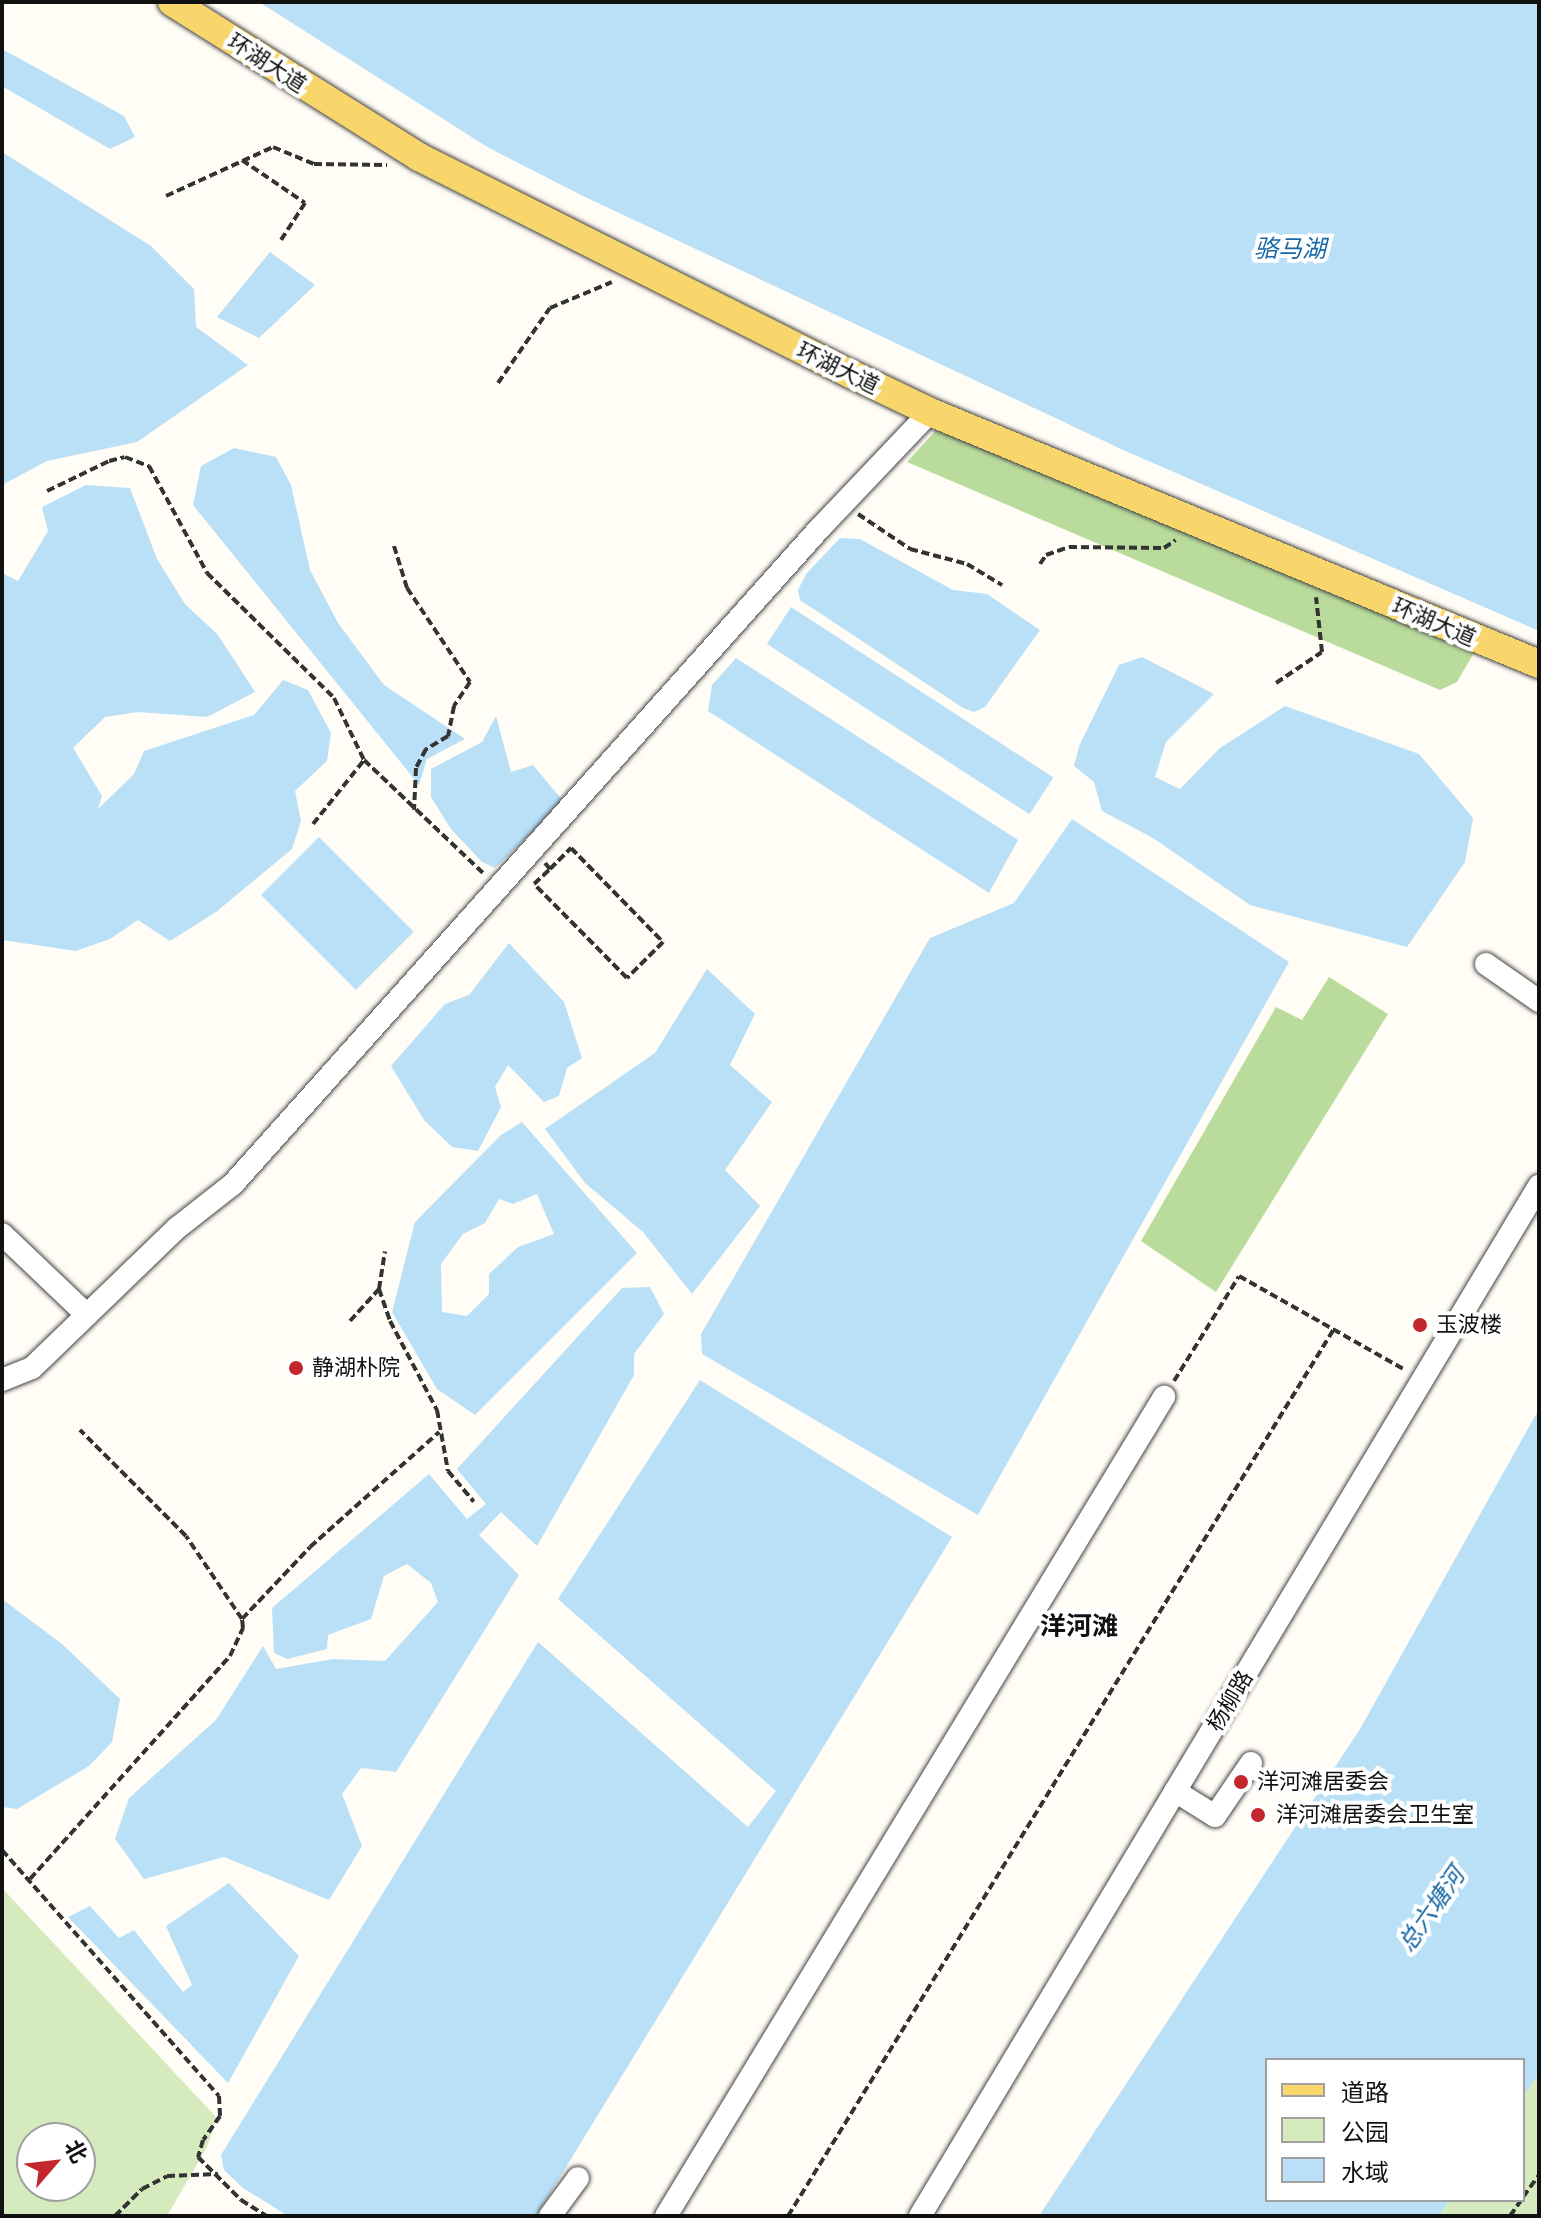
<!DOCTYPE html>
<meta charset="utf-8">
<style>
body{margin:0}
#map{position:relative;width:1541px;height:2218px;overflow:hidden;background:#fffdf5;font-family:Bitter,"Noto Sans SC",serif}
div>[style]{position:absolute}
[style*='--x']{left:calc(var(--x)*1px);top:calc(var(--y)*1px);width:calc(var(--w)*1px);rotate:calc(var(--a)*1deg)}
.green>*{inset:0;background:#d5ebbd}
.forest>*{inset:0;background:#b9dc9c}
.water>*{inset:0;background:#b9e0f7;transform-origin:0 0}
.path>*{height:4px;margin-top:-2px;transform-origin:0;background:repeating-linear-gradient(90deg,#333 0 8px,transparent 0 12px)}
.roads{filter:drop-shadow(0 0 2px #444) drop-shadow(0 0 2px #444)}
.minor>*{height:22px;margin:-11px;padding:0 11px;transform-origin:11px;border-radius:11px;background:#fff}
.major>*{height:28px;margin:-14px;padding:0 14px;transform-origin:14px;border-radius:14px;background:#f9d66b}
.dots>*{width:22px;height:22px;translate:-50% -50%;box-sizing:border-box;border:4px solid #fff;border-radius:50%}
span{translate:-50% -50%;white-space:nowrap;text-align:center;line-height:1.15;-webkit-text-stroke:8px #fff;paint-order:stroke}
.street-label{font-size:22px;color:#111}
.poi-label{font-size:22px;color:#111}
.left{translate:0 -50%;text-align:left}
.water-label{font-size:24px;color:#1768a6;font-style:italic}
.quarter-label{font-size:26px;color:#111;font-weight:700}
.frame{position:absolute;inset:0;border:4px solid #111;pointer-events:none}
.legend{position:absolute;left:1265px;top:2058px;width:260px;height:144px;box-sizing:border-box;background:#fff;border:2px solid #a0a0a0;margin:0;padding:10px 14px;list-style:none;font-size:24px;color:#111}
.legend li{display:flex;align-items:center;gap:16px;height:40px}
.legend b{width:40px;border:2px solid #a0a0a0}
.north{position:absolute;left:16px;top:2122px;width:80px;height:80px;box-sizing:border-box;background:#fff;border:2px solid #a0a0a0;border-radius:50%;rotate:62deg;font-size:22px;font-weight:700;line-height:32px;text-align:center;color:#111}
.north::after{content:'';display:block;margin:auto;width:28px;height:36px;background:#c4262e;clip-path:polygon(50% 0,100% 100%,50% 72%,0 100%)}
</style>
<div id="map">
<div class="green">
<div style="clip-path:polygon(evenodd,2px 1888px,217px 2118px,207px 2147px,167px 2216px,2px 2216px,2px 1888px,32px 2138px,80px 2138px,80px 2186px,32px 2186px,32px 2138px)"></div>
<div style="clip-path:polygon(1539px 2074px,1539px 2216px,1439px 2216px,1450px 2200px,1523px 2200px,1523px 2097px)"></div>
</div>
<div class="forest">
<div style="clip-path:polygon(939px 427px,1475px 651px,1457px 682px,1440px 690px,907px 462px)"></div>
<div style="clip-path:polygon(1329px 977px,1388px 1014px,1216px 1292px,1141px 1241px,1276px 1007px,1302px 1020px)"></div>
</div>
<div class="water">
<div style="clip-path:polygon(259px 2px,1539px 2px,1539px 631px,1121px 449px,583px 196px,489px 148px)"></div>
<div style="clip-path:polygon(2px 49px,124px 116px,135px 137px,110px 149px,2px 86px)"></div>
<div style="clip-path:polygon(2px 152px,151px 246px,194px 289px,196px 327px,248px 365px,137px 442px,47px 461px,2px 485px)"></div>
<div style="clip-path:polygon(270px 252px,315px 285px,259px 338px,217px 317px)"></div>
<div style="clip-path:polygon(234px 448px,276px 457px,291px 485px,310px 570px,338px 623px,384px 685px,465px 739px,427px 759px,419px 785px,193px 505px,201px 466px)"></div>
<div style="clip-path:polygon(86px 485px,130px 488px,157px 559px,185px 604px,218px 635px,255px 692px,207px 717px,138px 712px,105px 717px,73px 748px,102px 796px,98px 809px,134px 774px,144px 751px,254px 715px,283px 680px,308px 690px,331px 733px,327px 761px,295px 791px,301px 821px,292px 849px,216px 912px,170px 941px,138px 920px,110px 939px,76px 951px,2px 940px,2px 573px,18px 581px,48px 531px,42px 507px)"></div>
<div style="clip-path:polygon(840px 538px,860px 539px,953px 590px,987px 594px,1040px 630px,985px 707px,974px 712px,963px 708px,800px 600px,798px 590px,806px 574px)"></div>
<div style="left:791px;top:607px;width:313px;height:44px;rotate:33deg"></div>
<div style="clip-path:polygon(1142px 657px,1214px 694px,1166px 742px,1155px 777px,1180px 789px,1220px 748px,1285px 706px,1419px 754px,1473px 818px,1465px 862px,1407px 947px,1250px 905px,1153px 838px,1102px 811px,1094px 782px,1074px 766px,1079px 746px,1119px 665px)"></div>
<div style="clip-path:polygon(736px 658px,1018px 840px,989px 893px,708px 711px,712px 685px)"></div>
<div style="clip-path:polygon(496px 716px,511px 772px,533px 765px,564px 802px,495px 868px,482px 862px,451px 829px,431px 797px,431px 769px,482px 742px)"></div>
<div style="clip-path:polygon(1072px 819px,1289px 962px,978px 1515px,702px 1354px,701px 1334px,930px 938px,1014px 903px)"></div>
<div style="left:319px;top:837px;width:134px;height:82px;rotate:45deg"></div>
<div style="clip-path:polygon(509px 943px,564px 1002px,582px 1058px,567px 1068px,559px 1096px,544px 1102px,508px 1065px,495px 1087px,501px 1107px,478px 1151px,452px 1147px,424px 1120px,391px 1066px,445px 1004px,469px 995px)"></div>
<div style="clip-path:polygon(707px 969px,755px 1014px,730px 1065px,772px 1102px,725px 1170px,760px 1206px,692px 1294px,643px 1232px,585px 1183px,545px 1129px,655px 1053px)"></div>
<div style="clip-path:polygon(evenodd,522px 1122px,637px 1253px,475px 1415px,437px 1389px,392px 1312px,415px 1222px,501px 1135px,522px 1122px,537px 1194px,554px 1234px,518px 1247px,489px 1274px,489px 1294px,467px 1316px,442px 1312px,441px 1264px,463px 1234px,485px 1223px,499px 1199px,513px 1204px,537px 1194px)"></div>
<div style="clip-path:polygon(650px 1287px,664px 1314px,634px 1354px,634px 1375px,537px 1546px,501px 1512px,479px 1535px,519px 1575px,396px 1772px,361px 1768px,342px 1794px,362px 1846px,329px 1900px,224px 1857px,144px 1879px,115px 1839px,129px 1798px,216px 1720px,263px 1646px,276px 1669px,333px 1659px,385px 1661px,438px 1602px,431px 1583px,407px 1564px,384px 1576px,371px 1619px,328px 1635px,327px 1649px,287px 1659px,274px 1653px,272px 1608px,429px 1474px,467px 1519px,486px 1504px,457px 1469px,622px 1288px)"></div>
<div style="clip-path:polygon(700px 1380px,952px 1537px,536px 2216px,288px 2216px,243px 2188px,224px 2170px,221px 2155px,538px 1642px,748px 1827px,776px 1791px,558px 1599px)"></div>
<div style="clip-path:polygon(1539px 1409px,1539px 2074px,1523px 2097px,1523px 2060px,1267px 2060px,1267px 2200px,1450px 2200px,1439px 2216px,1039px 2216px,1360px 1729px)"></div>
<div style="clip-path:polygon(2px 1599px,62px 1644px,120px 1699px,112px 1742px,89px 1766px,17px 1809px,2px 1807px)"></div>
<div style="clip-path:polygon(229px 1883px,299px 1956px,228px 2083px,68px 1917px,90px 1906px,119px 1938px,134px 1930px,183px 1992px,192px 1985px,166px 1926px)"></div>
</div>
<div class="path">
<div style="--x:242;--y:160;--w:76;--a:34.3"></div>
<div style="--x:305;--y:203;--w:44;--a:123"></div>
<div style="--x:166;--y:196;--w:118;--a:-24.6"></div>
<div style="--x:273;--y:147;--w:44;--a:22.5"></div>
<div style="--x:314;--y:164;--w:73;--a:0.8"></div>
<div style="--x:498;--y:383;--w:91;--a:-55.3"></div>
<div style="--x:550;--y:308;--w:67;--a:-22.8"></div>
<div style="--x:47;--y:491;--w:69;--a:-25.8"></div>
<div style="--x:109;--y:461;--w:16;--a:-14"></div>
<div style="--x:125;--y:457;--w:26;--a:21"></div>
<div style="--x:149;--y:466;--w:122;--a:61.5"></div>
<div style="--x:207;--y:573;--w:178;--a:44.5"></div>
<div style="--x:334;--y:698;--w:69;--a:64.2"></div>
<div style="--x:364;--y:760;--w:167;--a:43.5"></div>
<div style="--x:858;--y:514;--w:63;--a:33.9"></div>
<div style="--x:910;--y:549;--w:59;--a:14.7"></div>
<div style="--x:967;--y:564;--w:41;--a:31"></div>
<div style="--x:394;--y:546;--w:44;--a:72.8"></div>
<div style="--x:407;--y:588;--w:113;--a:56.2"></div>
<div style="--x:470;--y:682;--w:29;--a:124"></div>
<div style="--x:454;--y:706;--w:31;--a:101"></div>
<div style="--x:448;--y:736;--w:26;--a:149"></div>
<div style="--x:426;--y:749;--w:21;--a:118"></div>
<div style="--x:416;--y:768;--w:42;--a:92.7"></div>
<div style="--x:1040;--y:564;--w:11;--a:-56"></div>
<div style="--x:1046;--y:555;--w:24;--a:-19"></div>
<div style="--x:1069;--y:547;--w:95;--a:0.6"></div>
<div style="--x:1164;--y:548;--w:14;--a:-34"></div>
<div style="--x:1276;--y:683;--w:55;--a:-34"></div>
<div style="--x:1322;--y:652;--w:55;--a:-96.2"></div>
<div style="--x:313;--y:824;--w:82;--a:-51.4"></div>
<div style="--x:545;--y:863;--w:8;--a:50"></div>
<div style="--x:550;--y:869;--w:30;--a:-45"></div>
<div style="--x:571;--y:848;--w:132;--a:45.6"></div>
<div style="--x:663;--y:942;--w:51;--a:135"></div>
<div style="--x:627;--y:978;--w:132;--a:-134.7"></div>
<div style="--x:534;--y:884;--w:22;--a:-43"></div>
<div style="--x:379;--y:1289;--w:34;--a:71"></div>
<div style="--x:390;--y:1321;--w:101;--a:62.2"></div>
<div style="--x:437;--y:1410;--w:62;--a:79.8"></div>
<div style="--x:448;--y:1471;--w:40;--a:50"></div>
<div style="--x:350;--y:1321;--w:43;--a:-47.8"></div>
<div style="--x:379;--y:1289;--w:38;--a:-81"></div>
<div style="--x:1174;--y:1381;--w:123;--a:-58.2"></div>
<div style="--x:1239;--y:1276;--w:191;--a:29.5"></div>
<div style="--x:242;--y:1619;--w:99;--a:-46.6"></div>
<div style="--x:310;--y:1547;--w:173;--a:-41.7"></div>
<div style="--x:2;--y:1850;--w:328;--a:48.6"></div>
<div style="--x:219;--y:2096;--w:20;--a:87"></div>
<div style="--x:220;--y:2116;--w:29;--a:125"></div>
<div style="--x:203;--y:2140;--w:18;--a:106"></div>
<div style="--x:198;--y:2157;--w:61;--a:45"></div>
<div style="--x:241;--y:2200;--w:31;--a:32"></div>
<div style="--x:30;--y:1879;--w:300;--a:-48.1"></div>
<div style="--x:230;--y:1656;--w:31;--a:-65"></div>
<div style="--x:243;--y:1628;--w:9;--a:-96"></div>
<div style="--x:242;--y:1619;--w:100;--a:-124"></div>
<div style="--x:186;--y:1536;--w:150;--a:-135"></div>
<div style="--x:1523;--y:2197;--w:27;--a:-54"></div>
<div style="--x:115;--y:2216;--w:38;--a:-45"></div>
<div style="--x:142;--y:2189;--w:28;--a:-27"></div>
<div style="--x:167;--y:2176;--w:51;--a:-2.2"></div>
<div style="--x:788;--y:2216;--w:1042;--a:-58.39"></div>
<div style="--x:1510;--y:2216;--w:19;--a:-55"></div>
</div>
<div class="roads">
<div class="minor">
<div style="--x:1486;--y:964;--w:65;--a:34.9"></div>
<div style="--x:2;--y:1234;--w:117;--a:43.6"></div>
<div style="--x:2;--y:1380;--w:32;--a:-22"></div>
<div style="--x:32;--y:1368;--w:202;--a:-44"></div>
<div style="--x:177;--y:1228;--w:71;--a:-38.2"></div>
<div style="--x:233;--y:1184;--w:880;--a:-48.18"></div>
<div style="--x:820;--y:528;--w:160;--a:-46.5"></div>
<div style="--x:1175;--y:1791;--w:47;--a:32"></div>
<div style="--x:1215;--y:1816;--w:64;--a:-55.8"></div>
<div style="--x:550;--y:2216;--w:47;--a:-53.6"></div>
<div style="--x:666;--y:2216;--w:959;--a:-58.7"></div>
<div style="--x:920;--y:2216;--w:1202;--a:-59"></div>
</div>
<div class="major">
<div style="--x:172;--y:2;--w:292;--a:32.1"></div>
<div style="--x:419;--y:157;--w:483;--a:26.7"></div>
<div style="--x:851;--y:374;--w:88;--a:25.7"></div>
<div style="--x:930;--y:412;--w:659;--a:22.48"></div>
</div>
</div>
<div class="dots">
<div style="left:1420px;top:1325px;background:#c4262e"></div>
<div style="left:296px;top:1368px;background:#c4262e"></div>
<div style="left:1241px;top:1782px;background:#c4262e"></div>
<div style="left:1258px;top:1815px;background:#c4262e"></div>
</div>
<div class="street-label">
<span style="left:267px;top:63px;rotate:33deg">环湖大道</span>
<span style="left:838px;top:368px;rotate:26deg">环湖大道</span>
<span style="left:1434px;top:622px;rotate:23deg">环湖大道</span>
<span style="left:1230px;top:1701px;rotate:-59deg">杨柳路</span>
</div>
<div class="poi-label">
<span class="left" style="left:1436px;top:1325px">玉波楼</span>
<span class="left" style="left:312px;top:1368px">静湖朴院</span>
<span class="left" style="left:1257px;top:1782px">洋河滩居委会</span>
<span class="left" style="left:1276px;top:1815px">洋河滩居委会卫生室</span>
</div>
<div class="water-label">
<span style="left:1290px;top:250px">骆马湖</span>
<span style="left:1432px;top:1910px;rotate:-55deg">总六塘河</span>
</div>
<div class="quarter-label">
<span style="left:1079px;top:1627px">洋河滩</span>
</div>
<div class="frame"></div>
<ul class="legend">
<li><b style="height:10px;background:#f9d66b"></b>道路</li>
<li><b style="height:22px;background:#d5ebbd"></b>公园</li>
<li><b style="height:22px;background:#b9e0f7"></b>水域</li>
</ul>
<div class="north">北</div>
</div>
